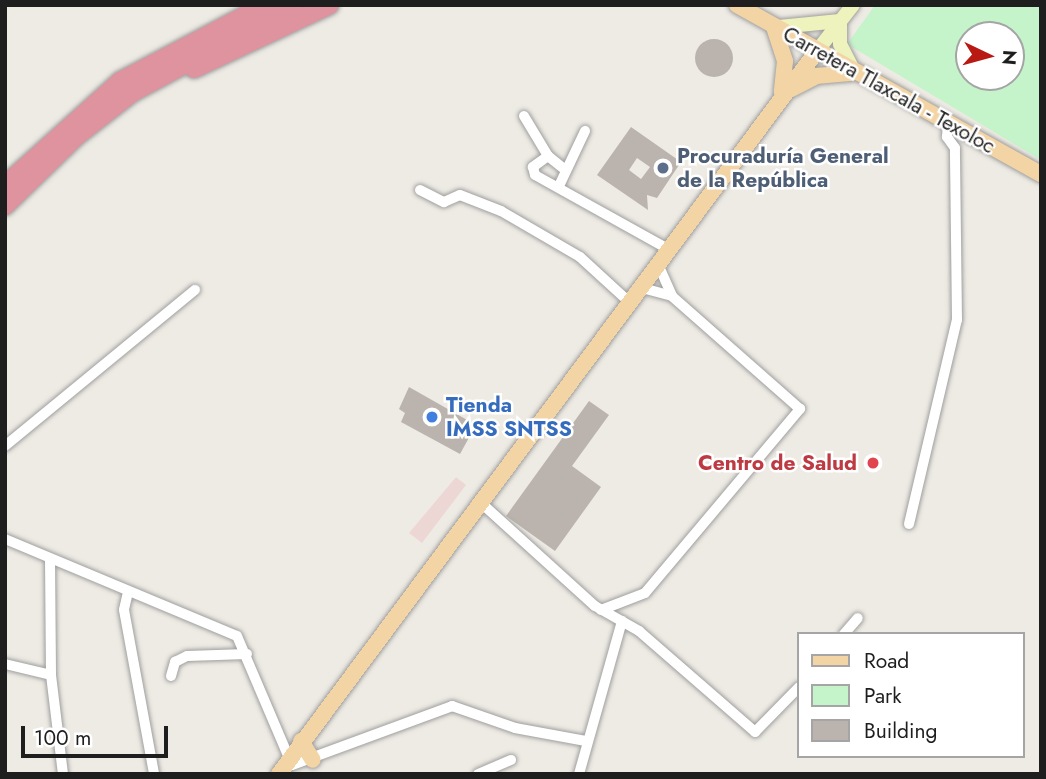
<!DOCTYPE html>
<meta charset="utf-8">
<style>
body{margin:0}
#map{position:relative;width:1046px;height:779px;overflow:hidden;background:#eeebe4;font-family:Jost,sans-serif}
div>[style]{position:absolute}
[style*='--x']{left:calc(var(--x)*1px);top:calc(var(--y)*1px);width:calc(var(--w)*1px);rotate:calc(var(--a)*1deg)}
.commercial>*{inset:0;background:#edd7d5}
.park>*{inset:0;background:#c5f4cb}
.building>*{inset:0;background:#bbb4ae}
.round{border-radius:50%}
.roads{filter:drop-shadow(0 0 2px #9f9f9f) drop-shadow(0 0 2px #9f9f9f)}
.street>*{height:10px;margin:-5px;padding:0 5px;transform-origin:5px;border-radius:5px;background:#fff}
.secondary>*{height:14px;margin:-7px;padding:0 7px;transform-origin:7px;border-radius:7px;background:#eef3bd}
.primary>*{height:16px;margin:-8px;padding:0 8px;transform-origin:8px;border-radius:8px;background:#f3d4a4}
.highway>*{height:18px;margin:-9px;padding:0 9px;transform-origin:9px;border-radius:9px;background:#de939e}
.dots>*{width:19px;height:19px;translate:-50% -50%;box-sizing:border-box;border:4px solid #fff;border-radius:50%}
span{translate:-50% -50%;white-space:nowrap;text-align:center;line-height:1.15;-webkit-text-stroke:5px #fff;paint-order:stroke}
.street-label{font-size:21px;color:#1e1e1e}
.service-label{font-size:21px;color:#4e5e75;font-weight:700}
.left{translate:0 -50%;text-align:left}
.shop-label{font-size:21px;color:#366cbe;font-weight:700}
.health-label{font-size:21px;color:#be3a42;font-weight:700}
.right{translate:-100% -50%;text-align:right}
.frame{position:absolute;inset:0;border:7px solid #1e1e1e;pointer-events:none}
.legend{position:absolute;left:797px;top:632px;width:228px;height:126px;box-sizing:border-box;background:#fff;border:2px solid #a5a5a5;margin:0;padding:9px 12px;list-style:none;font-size:21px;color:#1e1e1e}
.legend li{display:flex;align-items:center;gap:14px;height:35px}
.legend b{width:35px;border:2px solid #a5a5a5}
.north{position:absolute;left:955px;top:21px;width:70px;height:70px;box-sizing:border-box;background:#fff;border:2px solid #a5a5a5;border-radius:50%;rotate:95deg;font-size:19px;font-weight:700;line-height:28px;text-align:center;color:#1e1e1e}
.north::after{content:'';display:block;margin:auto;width:24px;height:32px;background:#b81a13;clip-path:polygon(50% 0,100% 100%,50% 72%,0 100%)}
.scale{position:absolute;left:21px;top:726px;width:147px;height:32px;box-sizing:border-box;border:4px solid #1e1e1e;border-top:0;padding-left:9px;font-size:21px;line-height:24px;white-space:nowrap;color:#1e1e1e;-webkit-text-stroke:5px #fff;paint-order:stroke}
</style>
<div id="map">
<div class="commercial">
<div style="clip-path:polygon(456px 477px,466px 485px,422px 543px,409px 533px)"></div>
</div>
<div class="park">
<div style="clip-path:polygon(evenodd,875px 5px,1041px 5px,1041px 160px,847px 44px,875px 5px,969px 35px,1011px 35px,1011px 77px,969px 77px,969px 35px)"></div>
</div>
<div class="building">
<div class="round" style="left:695px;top:39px;width:38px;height:38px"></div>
<div style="clip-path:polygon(evenodd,631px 127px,681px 162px,657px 198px,647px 195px,648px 210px,597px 175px,631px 127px,637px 158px,650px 167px,641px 179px,629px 170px,637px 158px)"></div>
<div style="clip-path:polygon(409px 387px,476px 425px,460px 454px,401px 422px,405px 413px,399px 409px)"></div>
<div style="clip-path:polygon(589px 401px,609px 415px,572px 466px,601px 487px,555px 551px,506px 516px)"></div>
</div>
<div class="roads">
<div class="street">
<div style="--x:524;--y:116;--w:47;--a:59"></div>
<div style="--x:548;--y:156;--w:19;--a:39"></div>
<div style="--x:548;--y:156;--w:19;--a:144"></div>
<div style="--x:533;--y:167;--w:8;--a:76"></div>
<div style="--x:535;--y:175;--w:152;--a:29.1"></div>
<div style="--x:559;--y:186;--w:61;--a:-64.7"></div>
<div style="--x:420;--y:190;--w:27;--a:27"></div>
<div style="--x:444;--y:202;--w:17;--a:-24"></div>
<div style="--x:460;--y:195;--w:44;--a:21.3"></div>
<div style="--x:501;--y:211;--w:91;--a:30.2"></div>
<div style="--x:580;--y:257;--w:65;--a:42.5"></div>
<div style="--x:657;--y:262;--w:37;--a:66"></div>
<div style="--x:5;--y:446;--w:246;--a:-39.4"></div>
<div style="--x:479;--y:501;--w:156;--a:42.2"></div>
<div style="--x:595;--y:606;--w:51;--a:29.6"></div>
<div style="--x:639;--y:631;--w:154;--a:41"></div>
<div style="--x:755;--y:732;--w:63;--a:-45.6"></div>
<div style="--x:909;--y:524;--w:210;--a:-76.8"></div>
<div style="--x:957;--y:320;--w:172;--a:-90.7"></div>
<div style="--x:955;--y:148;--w:14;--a:-126"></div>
<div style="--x:947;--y:137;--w:13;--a:-86"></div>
<div style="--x:5;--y:539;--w:251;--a:22.7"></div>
<div style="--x:237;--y:636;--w:140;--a:66.9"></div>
<div style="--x:292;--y:765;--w:171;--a:-20.2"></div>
<div style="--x:452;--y:706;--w:67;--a:19.2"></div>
<div style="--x:515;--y:728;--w:72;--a:10.4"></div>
<div style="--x:50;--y:559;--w:116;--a:89.5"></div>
<div style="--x:51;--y:675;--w:100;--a:83.1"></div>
<div style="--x:128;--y:592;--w:18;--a:103"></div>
<div style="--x:124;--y:610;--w:167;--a:79.6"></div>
<div style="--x:601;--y:610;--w:47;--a:-21.1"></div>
<div style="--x:645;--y:593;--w:241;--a:-49.9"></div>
<div style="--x:800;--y:409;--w:171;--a:-138.6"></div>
<div style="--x:672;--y:296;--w:34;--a:-165"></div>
<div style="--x:844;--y:634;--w:21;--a:-49"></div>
<div style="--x:5;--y:664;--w:47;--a:13.4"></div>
<div style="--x:171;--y:676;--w:15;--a:-74"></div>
<div style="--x:175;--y:662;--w:13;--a:-27"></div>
<div style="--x:187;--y:656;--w:60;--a:-1.9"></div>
<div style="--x:478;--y:774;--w:36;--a:-23"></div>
<div style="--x:579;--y:774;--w:159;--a:-74.3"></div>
</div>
<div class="secondary">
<div style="--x:840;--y:21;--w:23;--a:90"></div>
<div style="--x:840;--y:44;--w:28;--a:63"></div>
<div style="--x:779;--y:27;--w:61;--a:-5.6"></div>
<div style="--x:817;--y:51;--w:58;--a:-52"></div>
</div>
<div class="primary">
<div style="--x:737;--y:5;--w:348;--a:29.1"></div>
<div style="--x:774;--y:27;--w:36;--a:72"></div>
<div style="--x:785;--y:61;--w:31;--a:96"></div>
<div style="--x:791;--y:89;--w:28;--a:-27"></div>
<div style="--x:816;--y:76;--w:36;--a:-5"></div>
<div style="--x:301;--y:741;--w:22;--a:58"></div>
<div style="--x:279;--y:774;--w:901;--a:-53.35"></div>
</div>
<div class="highway">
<div style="--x:194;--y:69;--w:150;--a:-25.2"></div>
<div style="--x:5;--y:185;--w:155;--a:-42.1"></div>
<div style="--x:120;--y:81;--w:164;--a:-27.7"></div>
<div style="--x:5;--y:206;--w:100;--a:-44.2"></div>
<div style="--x:77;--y:136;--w:70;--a:-38"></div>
<div style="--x:132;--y:93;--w:185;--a:-28.4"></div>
</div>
</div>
<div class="dots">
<div style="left:663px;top:168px;background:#5c6f8a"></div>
<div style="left:432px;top:417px;background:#3f7fe0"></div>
<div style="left:873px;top:463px;background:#e0444e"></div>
</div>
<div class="street-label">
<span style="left:889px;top:90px;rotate:29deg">Carretera Tlaxcala - Texoloc</span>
</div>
<div class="service-label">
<span class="left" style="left:677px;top:168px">Procuraduría General<br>de la República</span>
</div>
<div class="shop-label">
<span class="left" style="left:446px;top:417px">Tienda<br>IMSS SNTSS</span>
</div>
<div class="health-label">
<span class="right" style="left:857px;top:463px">Centro de Salud</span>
</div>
<div class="frame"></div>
<ul class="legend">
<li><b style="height:9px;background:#f3d4a4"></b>Road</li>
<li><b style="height:19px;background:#c5f4cb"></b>Park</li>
<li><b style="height:19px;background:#bbb4ae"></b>Building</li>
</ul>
<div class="north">N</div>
<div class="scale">100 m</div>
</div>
